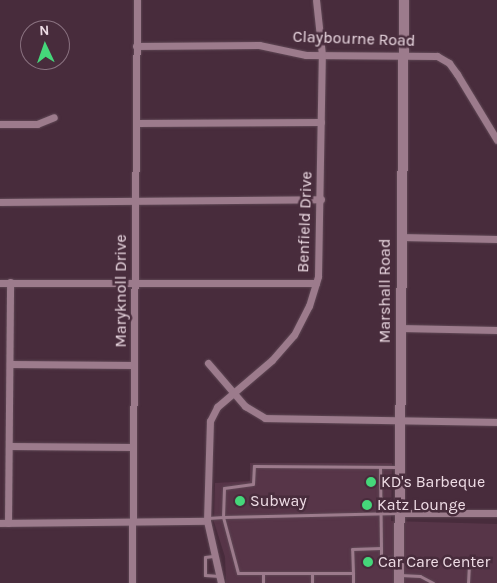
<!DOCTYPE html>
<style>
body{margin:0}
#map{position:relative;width:497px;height:583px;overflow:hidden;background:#482c3c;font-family:Karla,sans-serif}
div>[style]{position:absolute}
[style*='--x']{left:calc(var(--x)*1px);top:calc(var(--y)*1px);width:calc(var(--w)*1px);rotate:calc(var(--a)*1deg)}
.built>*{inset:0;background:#573548}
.roads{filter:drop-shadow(0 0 1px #5f4855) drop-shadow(0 0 1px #5f4855)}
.lane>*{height:3px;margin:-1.5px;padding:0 1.5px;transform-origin:1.5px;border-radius:1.5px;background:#9c7b8c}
.street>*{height:7px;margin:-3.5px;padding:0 3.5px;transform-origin:3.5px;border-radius:3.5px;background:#9c7b8c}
.secondary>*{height:10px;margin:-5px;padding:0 5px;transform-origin:5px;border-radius:5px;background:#9c7b8c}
.dots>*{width:14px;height:14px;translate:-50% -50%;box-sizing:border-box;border:2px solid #482c3c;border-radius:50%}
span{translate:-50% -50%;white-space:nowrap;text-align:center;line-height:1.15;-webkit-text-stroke:5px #482c3c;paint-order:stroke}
.street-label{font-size:16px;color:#eedce5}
.poi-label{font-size:16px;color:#eedce5}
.left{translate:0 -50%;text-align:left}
.north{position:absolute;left:20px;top:20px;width:50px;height:50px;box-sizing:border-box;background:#482c3c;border:1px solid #8a7280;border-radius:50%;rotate:357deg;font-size:14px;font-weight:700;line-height:20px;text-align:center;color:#eedce5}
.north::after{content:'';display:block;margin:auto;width:18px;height:22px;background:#45d77a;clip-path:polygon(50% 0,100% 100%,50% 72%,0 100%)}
</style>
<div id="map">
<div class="built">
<div style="clip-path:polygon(250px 463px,392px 463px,391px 521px,497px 524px,497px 583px,226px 583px,225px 557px,214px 522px,215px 483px,250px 481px)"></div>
</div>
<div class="roads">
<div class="lane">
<div style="--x:380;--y:467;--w:81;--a:89.3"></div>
<div style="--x:208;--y:518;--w:15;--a:-4"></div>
<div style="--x:223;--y:517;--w:29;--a:-88"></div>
<div style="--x:224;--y:488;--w:29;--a:-8"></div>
<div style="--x:253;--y:484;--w:18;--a:-87"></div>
<div style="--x:254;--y:466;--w:144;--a:0.4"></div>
<div style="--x:213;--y:556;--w:8;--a:173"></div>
<div style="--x:205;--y:557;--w:18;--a:90"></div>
<div style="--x:205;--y:575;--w:14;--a:4"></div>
<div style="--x:263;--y:573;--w:25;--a:180"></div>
<div style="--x:238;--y:573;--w:58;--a:-105"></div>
<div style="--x:223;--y:517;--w:176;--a:-1.3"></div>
<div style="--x:353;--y:573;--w:24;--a:-92"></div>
<div style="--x:352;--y:549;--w:29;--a:-2"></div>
<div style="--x:381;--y:548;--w:10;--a:90"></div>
<div style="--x:381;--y:558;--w:16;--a:0"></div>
<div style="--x:400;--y:575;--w:20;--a:3"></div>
<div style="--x:420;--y:576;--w:15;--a:28"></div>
<div style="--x:263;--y:583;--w:10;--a:-90"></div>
<div style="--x:263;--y:573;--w:90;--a:0"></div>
<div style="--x:353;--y:573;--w:10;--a:90"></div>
<div style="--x:312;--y:583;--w:10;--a:-90"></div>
<div style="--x:468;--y:583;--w:22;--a:-87"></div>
</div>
<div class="street">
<div style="--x:136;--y:46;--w:123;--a:-0.5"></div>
<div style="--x:259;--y:45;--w:48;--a:12"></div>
<div style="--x:306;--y:55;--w:131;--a:0.4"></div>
<div style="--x:437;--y:56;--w:14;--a:30"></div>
<div style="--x:449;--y:63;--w:14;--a:54"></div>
<div style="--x:457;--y:74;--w:77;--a:58.8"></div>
<div style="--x:136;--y:123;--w:185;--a:-0.3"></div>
<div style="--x:0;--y:124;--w:37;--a:0"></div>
<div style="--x:37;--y:124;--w:18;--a:-22"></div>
<div style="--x:0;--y:202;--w:321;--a:-0.5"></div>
<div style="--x:400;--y:237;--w:97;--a:1.2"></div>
<div style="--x:0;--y:283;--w:316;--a:0"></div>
<div style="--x:400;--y:328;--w:97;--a:1.2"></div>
<div style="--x:208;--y:363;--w:57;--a:49.3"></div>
<div style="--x:245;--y:406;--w:23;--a:31"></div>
<div style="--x:265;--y:418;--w:232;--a:1"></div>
<div style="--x:10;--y:364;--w:124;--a:0.5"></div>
<div style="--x:9;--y:446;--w:124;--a:0.5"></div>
<div style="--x:400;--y:513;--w:97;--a:0"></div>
<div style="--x:0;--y:523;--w:207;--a:-0.6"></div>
<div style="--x:8;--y:523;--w:241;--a:-89.5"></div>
<div style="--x:132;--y:583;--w:583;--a:-89.51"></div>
<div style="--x:221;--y:583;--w:64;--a:-102.7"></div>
<div style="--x:207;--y:521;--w:100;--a:-88.3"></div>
<div style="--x:210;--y:421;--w:16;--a:-63"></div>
<div style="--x:217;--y:407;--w:72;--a:-40.5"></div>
<div style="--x:272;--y:360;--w:33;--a:-49"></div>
<div style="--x:294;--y:335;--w:33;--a:-63"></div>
<div style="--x:309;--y:306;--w:31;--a:-73"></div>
<div style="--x:318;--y:276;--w:221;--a:-89"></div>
<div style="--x:322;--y:55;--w:55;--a:-96.2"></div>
</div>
<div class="secondary">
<div style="--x:399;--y:583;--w:583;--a:-89.51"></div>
</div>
</div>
<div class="dots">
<div style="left:371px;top:482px;background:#45d77a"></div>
<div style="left:240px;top:501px;background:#45d77a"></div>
<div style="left:367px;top:505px;background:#45d77a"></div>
<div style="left:368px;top:562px;background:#45d77a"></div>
</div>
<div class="street-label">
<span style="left:354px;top:39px;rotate:2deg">Claybourne Road</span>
<span style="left:305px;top:222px;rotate:-88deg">Benfield Drive</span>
<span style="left:121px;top:291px;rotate:-90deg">Maryknoll Drive</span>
<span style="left:385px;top:291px;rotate:-90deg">Marshall Road</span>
</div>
<div class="poi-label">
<span class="left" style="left:381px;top:482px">KD's Barbeque</span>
<span class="left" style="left:250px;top:501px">Subway</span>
<span class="left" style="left:377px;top:505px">Katz Lounge</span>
<span class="left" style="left:378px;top:562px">Car Care Center</span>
</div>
<div class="north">N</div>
</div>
